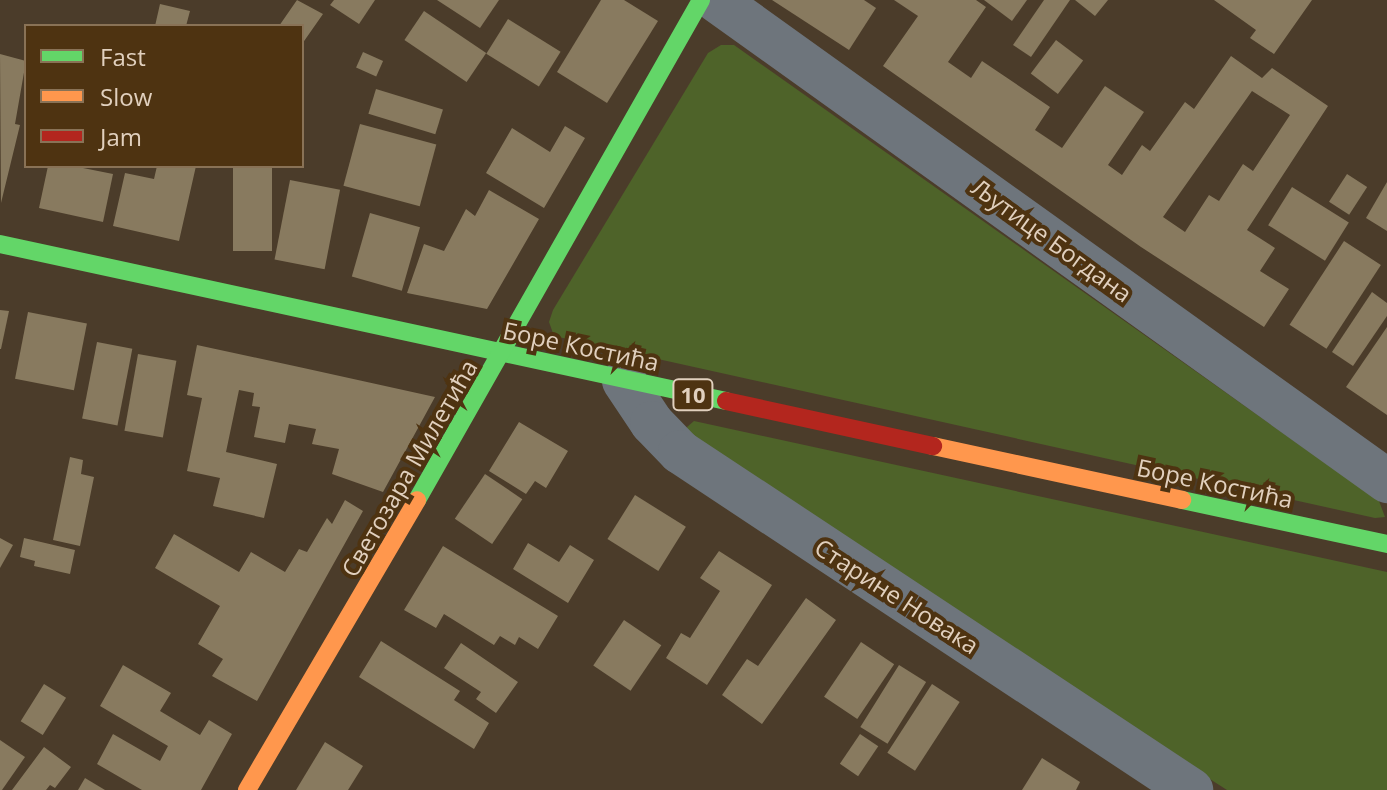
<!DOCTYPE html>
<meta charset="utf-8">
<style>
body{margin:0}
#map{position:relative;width:1387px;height:790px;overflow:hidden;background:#4b3c2a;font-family:"Open Sans",sans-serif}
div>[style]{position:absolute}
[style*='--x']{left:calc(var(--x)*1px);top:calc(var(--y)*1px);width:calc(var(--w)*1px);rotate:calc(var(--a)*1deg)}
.green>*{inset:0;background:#4e6329}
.building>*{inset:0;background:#887a5f;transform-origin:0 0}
.street>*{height:44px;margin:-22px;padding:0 22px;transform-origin:22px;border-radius:22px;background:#6e757c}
.fast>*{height:18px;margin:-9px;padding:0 9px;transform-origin:9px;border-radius:9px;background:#63d668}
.slow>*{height:18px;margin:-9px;padding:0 9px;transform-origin:9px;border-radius:9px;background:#ff974d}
.jam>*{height:18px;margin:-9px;padding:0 9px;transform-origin:9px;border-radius:9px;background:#b3261e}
span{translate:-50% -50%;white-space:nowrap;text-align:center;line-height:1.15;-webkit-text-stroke:8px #4e3311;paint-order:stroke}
.shield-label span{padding:2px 6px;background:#4e3311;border:2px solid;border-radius:6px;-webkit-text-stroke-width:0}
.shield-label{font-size:22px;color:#e1d0be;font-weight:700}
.street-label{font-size:24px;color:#e1d0be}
.legend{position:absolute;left:24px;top:24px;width:280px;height:144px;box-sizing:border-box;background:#4e3311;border:2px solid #897256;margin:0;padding:10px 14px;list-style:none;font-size:24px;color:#e1d0be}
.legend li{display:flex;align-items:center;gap:16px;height:40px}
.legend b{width:40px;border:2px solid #897256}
</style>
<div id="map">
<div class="green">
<div style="clip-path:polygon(721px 45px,734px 45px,1379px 501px,1385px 517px,1375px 518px,554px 336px,549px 322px,553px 310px,708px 53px)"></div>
<div style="clip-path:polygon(694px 421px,1387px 572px,1387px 790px,1227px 790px,689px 446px,687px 427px)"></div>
</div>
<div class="building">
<div style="clip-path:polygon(297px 0,323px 14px,302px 44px,302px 26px,279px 26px)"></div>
<div style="clip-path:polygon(334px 0,375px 0,359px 24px,330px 5px)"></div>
<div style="clip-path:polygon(437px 0,499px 0,480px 28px)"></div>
<div style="clip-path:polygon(601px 0,624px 0,658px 21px,607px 103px,557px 72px)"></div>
<div style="clip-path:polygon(772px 0,864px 0,876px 8px,849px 50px)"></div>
<div style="clip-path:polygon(evenodd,894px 0,976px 0,986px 7px,948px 62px,971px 78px,982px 61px,1050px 107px,1035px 130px,1062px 148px,1105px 86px,1144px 112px,1108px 165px,1122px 175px,1142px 145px,1150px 151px,1185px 102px,1194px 109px,1231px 56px,1262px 78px,1272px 68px,1328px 106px,1247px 230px,1275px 248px,1260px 271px,1289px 289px,1264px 327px,1141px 247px,883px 66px,918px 16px,894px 0,1252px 91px,1290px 115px,1253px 171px,1243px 164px,1219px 201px,1209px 195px,1185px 232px,1163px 217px,1252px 91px)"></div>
<div style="clip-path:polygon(984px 0,1027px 0,1012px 21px)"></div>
<div style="clip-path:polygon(1044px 0,1070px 0,1031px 57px,1013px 45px)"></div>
<div style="clip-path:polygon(1075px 0,1108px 0,1095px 16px)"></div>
<div style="clip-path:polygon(1214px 0,1312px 0,1274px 54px,1250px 38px,1256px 30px)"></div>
<div style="clip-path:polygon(160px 4px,190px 11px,186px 26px,155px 26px)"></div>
<div style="left:424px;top:11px;width:75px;height:35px;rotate:34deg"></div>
<div style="left:508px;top:19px;width:62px;height:41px;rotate:32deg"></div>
<div style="left:1056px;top:40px;width:34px;height:42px;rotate:37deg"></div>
<div style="left:363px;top:52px;width:22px;height:17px;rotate:24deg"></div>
<div style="clip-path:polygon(0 54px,26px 61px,15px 124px,20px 125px,1px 203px)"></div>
<div style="left:376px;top:89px;width:70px;height:26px;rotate:17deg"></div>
<div style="left:360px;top:124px;width:79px;height:64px;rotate:15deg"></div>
<div style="clip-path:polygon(565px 126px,585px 138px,544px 208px,486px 173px,512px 128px,550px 152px)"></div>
<div style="clip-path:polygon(48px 166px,73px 166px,113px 174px,103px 222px,39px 208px)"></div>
<div style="clip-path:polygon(157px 166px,196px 166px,179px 241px,113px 226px,125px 173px,154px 179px)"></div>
<div style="left:233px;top:166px;width:39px;height:85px"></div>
<div style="left:1347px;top:174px;width:24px;height:33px;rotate:33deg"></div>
<div style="left:290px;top:180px;width:51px;height:81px;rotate:11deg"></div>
<div style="clip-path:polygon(1387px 182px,1387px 231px,1366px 218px)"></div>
<div style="left:1292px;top:187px;width:67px;height:45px;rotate:32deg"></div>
<div style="clip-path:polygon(489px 190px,539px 219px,487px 309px,407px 293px,424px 244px,444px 251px,466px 209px,475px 216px)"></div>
<div style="left:370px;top:213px;width:52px;height:66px;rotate:16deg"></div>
<div style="left:1344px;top:241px;width:44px;height:100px;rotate:33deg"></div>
<div style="clip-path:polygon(1372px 292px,1387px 303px,1387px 316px,1353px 366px,1332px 352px)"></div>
<div style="clip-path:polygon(0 310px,9px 311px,1px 349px,0 349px)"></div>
<div style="left:28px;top:312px;width:60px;height:68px;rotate:11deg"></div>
<div style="clip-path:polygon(1387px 327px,1387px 415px,1346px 387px)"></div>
<div style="left:97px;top:342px;width:36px;height:78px;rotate:11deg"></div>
<div style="clip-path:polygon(197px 345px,299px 367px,435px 397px,383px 492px,332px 474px,339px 449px,312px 444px,316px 429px,289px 424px,285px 443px,254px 437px,260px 407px,252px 406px,254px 393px,239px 390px,226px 452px,277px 464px,264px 518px,213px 506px,220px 478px,187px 471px,202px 398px,187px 395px)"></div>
<div style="left:138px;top:354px;width:39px;height:78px;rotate:10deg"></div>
<div style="clip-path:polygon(519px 422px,568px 451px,546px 488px,535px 481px,526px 494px,489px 471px)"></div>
<div style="clip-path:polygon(70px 457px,83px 460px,81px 474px,94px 477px,80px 546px,53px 540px)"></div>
<div style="left:485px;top:474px;width:45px;height:54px;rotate:34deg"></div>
<div style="left:635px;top:495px;width:60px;height:52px;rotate:32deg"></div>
<div style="clip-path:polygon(345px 500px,363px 511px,257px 701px,212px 676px,223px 659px,198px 644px,220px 606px,155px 568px,174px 534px,239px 572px,251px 552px,285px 572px,299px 549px,307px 552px,327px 518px,332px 524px)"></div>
<div style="clip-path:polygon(0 538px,13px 545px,0 568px)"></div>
<div style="clip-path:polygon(24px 538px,75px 550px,70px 574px,34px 566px,35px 561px,20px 557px)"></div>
<div style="clip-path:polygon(528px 543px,559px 562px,570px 545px,594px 560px,568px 603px,513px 569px)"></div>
<div style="clip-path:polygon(443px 546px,558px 616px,538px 649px,519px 637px,515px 645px,500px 636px,494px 645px,444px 614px,436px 628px,404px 610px)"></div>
<div style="clip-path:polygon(719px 551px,772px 585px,707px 685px,666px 658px,681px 633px,690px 638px,720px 591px,700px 578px)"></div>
<div style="clip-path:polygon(806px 598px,836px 620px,762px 724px,722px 695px,747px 659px,758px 666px)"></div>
<div style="left:624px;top:620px;width:45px;height:55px;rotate:34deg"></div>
<div style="clip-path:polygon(381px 641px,460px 691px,454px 700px,489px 723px,474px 749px,359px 677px)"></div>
<div style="left:861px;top:642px;width:40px;height:66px;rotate:34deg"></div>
<div style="clip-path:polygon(461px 643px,518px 682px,496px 713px,476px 699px,481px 692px,444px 668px)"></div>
<div style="clip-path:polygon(123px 665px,171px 693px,160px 711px,200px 735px,209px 720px,232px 734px,201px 790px,142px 790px,97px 764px,113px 734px,160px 761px,168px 746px,100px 706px)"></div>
<div style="left:899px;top:665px;width:32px;height:73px;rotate:32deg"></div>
<div style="left:44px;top:684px;width:26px;height:44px;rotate:32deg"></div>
<div style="left:932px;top:684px;width:33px;height:82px;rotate:33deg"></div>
<div style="left:860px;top:734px;width:22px;height:36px;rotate:34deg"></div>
<div style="clip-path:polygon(0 740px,25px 757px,2px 790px,0 790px)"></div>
<div style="clip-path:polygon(325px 742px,363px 766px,348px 790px,296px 790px)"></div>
<div style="clip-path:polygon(44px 747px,71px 767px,55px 788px,50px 785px,46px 790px,12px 790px)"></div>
<div style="clip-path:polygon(1042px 758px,1080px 782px,1076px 790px,1022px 790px)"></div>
<div style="clip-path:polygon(85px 778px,105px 790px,78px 790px)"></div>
</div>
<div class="street">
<div style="--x:716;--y:0;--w:826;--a:35.63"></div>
<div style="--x:624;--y:381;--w:50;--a:56.3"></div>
<div style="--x:652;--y:423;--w:40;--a:46"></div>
<div style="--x:680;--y:452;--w:613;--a:33.48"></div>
</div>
<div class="fast">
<div style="--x:0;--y:244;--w:743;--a:12.2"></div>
<div style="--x:417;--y:500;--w:575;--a:-60.4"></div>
<div style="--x:1182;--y:500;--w:210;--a:12.1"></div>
</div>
<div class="slow">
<div style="--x:933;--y:446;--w:255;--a:12.2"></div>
<div style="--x:247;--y:790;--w:336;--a:-59.6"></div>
</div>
<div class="jam">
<div style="--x:726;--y:401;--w:212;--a:12.3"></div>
</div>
<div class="shield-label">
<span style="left:693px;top:395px">10</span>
</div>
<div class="street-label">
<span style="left:1052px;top:240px;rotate:36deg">Љутице Богдана</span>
<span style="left:581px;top:346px;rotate:12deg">Боре Костића</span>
<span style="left:409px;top:468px;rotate:-60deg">Светозара Милетића</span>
<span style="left:1215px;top:483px;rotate:12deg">Боре Костића</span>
<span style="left:897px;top:596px;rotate:33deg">Старине Новака</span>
</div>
<ul class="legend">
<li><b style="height:10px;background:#63d668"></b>Fast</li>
<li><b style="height:10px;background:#ff974d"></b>Slow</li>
<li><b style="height:10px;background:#b3261e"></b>Jam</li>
</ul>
</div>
